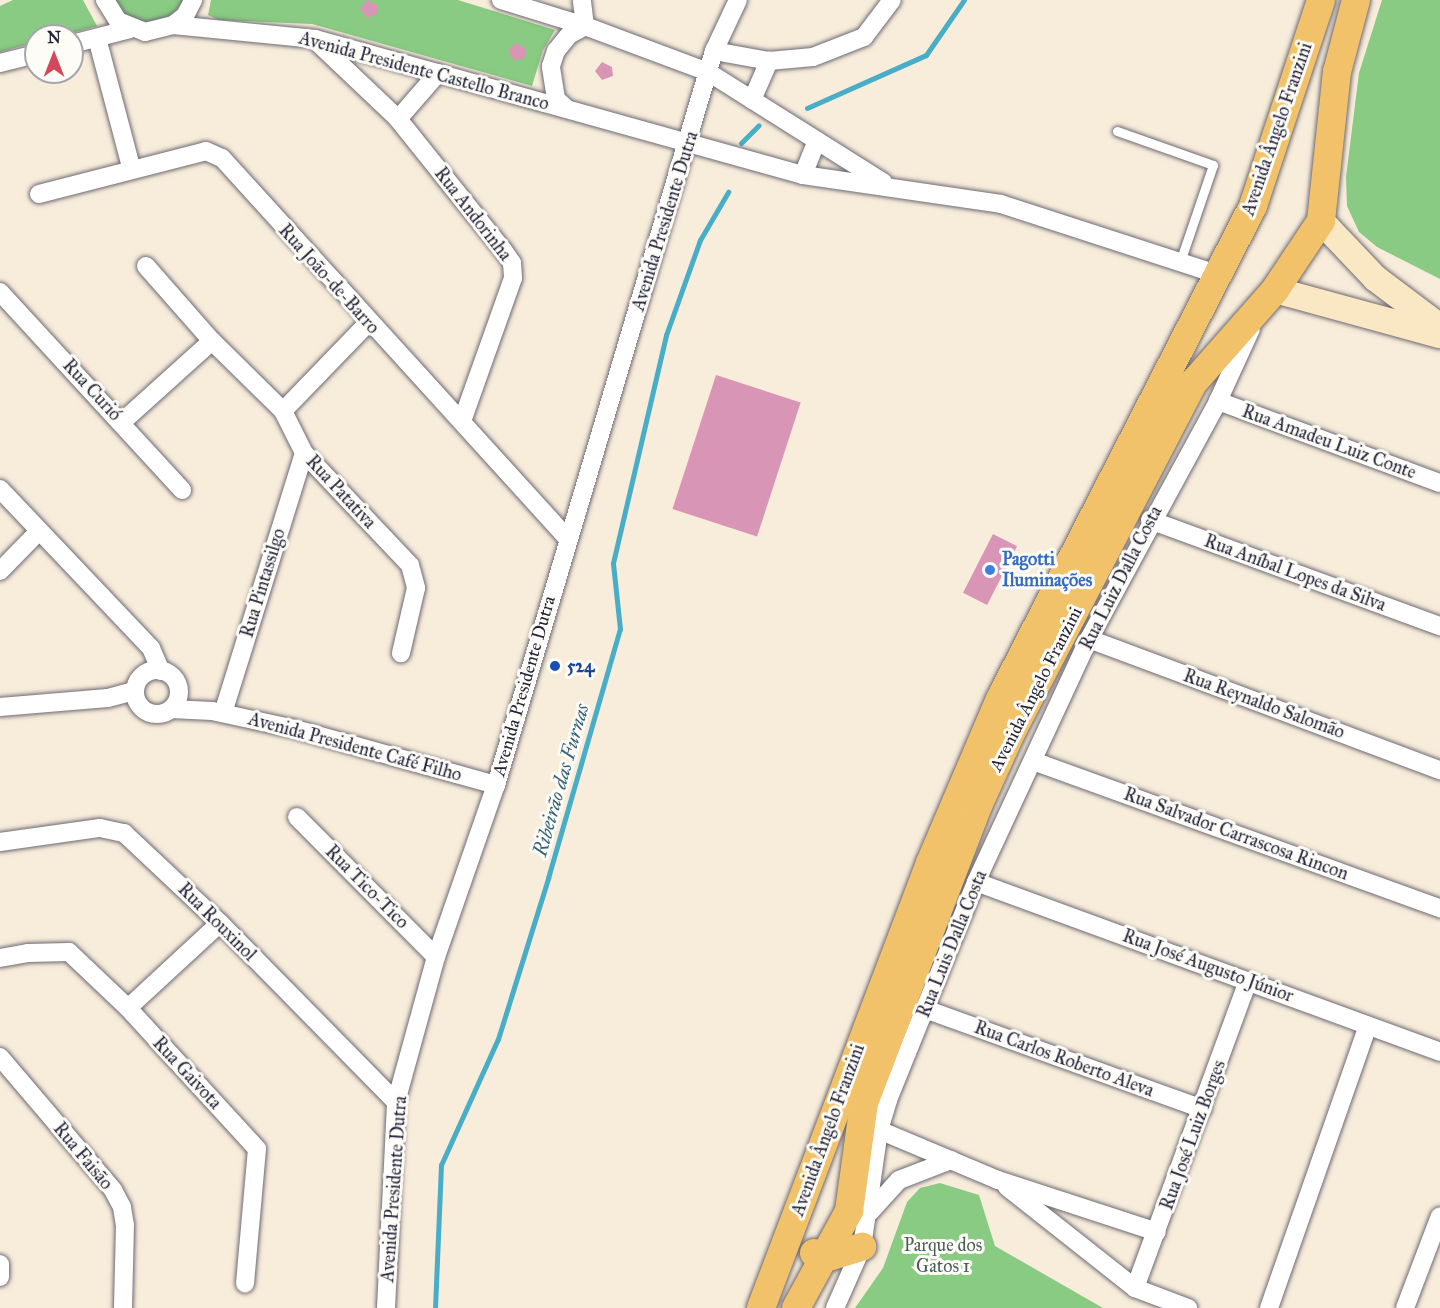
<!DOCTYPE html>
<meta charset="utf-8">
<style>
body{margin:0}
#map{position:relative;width:1440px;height:1308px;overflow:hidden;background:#f8eddb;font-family:"IM FELL Great Primer",serif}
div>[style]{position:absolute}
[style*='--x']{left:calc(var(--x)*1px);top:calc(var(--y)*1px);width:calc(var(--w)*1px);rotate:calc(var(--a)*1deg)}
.green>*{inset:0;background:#89cb83}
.stream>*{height:5px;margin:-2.5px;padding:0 2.5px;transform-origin:2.5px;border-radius:2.5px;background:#48adc7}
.building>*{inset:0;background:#d995b5;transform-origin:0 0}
.roads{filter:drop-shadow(0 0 2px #6d6973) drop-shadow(0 0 2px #6d6973)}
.lane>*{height:9px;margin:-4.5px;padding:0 4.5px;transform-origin:4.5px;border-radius:4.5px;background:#fff}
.street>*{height:18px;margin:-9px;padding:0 9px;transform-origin:9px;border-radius:9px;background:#fff}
.street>.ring{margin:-9px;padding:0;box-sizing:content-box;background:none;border:18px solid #fff;border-radius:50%}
.secondary>*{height:26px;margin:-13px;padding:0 13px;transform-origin:13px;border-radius:13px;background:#fae7c3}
.primary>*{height:28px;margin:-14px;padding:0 14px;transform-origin:14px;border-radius:14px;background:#f2c26a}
.dots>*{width:16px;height:16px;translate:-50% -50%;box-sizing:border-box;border:3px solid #fdfcf7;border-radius:50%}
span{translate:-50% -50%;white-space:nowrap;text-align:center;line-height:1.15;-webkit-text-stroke:6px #fdfcf7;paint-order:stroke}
.street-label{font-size:18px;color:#22223b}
.shop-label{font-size:18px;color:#366cbe;font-weight:700}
.left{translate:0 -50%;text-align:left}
.transit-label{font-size:18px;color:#164399;font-weight:700}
.park-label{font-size:18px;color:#465d54}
.water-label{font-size:20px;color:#33617a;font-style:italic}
.north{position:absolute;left:24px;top:24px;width:60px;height:60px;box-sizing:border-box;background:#fdfcf7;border:2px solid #a5a5ac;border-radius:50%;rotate:0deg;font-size:16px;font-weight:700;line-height:24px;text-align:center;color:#22223b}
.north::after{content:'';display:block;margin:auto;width:21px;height:27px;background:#d1495b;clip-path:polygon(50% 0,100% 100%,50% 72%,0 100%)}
</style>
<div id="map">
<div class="green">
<div style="clip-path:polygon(13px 0,83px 0,97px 26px,60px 36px,36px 36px,36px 42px,0 52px,0 6px)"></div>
<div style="clip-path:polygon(113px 0,184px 0,168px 20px,144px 25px,123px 15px)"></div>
<div style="clip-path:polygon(211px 0,458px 0,555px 30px,543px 50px,532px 86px,312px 24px,219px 20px,208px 15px)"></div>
<div style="clip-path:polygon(1382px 0,1440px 0,1440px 279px,1377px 247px,1359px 232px,1347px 206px,1346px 177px,1359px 73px)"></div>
<div style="clip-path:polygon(940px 1183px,979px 1195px,995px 1246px,1103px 1308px,855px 1308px,883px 1268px,907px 1202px,920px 1188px)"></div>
</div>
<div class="stream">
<div style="--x:807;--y:108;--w:130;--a:-24"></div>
<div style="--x:926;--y:55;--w:67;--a:-55.4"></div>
<div style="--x:741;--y:143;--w:25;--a:-45"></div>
<div style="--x:435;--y:1308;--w:143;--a:-87.6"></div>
<div style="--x:441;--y:1165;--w:138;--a:-65.7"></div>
<div style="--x:498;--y:1039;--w:169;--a:-72.7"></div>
<div style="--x:548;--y:878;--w:259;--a:-73.9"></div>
<div style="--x:620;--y:629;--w:66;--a:-96.1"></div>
<div style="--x:613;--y:563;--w:234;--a:-76.9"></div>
<div style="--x:666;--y:335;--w:101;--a:-70.3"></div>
<div style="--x:700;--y:240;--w:56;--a:-59.7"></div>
</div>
<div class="building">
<div style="clip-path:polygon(367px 0,377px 5px,377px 14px,367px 18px,360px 9px)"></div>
<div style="clip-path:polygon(515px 43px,525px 48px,526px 57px,515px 61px,508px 52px)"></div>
<div style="clip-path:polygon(602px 62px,612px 67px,613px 76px,602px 80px,595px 71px)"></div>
<div style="left:716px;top:375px;width:89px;height:141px;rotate:18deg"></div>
<div style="left:993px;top:534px;width:27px;height:66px;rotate:27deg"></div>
</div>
<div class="roads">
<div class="lane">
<div style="--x:1117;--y:131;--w:102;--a:19.5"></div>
<div style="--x:1213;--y:165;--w:102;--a:108.8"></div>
</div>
<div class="street">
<div style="--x:105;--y:0;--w:25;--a:58"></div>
<div style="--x:118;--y:21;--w:29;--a:22"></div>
<div style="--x:145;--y:32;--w:29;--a:-14"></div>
<div style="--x:173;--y:25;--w:15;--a:-37"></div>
<div style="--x:185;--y:16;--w:18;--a:-63"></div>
<div style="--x:501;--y:0;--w:88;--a:17.2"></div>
<div style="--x:585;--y:26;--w:131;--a:20.5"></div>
<div style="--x:708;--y:72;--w:207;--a:32.2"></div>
<div style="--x:173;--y:25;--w:143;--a:5.6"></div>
<div style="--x:315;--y:39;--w:507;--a:15.57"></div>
<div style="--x:803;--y:175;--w:200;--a:8.3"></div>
<div style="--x:1001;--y:204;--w:227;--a:18"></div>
<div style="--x:97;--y:38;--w:133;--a:75.2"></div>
<div style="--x:317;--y:42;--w:112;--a:43.5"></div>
<div style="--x:72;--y:44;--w:60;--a:-14.5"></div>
<div style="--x:714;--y:51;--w:56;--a:10.3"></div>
<div style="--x:769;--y:61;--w:44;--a:-5.2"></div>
<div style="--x:813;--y:57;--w:55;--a:-21.4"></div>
<div style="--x:864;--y:37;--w:46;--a:-52.9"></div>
<div style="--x:0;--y:63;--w:37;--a:-14"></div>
<div style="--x:438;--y:73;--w:61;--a:131"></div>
<div style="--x:398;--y:119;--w:168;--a:51.3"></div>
<div style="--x:503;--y:250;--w:16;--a:55"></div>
<div style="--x:512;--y:263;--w:15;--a:86"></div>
<div style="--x:513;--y:278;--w:152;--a:109.6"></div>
<div style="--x:752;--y:100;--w:43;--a:-66.4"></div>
<div style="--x:567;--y:109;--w:15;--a:-138"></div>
<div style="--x:556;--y:99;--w:33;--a:-99"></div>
<div style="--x:551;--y:66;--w:16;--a:-72"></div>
<div style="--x:556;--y:51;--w:21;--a:-51"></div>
<div style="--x:569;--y:35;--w:18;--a:-29"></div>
<div style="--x:585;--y:26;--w:26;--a:-97"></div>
<div style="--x:803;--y:175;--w:37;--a:-68"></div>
<div style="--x:39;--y:194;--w:172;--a:-14.4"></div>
<div style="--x:206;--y:151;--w:17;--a:24"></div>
<div style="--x:222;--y:158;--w:513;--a:47.76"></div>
<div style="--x:146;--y:266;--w:100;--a:48.7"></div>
<div style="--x:212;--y:341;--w:100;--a:44.6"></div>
<div style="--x:283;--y:411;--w:47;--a:63.4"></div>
<div style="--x:304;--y:453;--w:154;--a:46.6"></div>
<div style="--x:410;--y:565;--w:24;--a:75"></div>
<div style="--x:416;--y:588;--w:67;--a:103"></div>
<div style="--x:0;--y:292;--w:269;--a:47.4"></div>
<div style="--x:1218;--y:401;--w:237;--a:20.3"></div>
<div style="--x:283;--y:411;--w:122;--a:-46"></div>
<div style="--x:122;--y:422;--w:121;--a:-42"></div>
<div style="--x:0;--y:489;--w:219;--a:46.5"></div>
<div style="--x:151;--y:648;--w:25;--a:67"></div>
<div style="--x:1150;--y:520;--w:309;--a:20.1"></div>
<div style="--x:0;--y:571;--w:56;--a:-45.7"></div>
<div style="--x:1089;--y:639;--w:375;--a:20.5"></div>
<div class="ring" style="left:135px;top:670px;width:26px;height:26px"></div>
<div style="--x:0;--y:707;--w:108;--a:-4.8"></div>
<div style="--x:108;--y:698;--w:28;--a:-15"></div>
<div style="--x:171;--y:709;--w:41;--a:2.8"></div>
<div style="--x:212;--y:711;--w:85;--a:12.2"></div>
<div style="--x:295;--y:729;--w:209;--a:15.6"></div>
<div style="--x:223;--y:713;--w:272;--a:-72.7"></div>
<div style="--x:1033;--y:761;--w:433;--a:19.9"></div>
<div style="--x:297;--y:817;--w:197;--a:45.2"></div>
<div style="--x:0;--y:842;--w:101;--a:-8"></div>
<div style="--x:100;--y:828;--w:25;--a:12"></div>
<div style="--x:124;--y:833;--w:132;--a:43.2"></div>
<div style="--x:220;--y:923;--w:251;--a:45.5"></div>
<div style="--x:976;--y:882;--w:494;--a:20.1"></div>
<div style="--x:0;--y:958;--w:28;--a:-10"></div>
<div style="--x:28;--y:953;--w:41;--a:-1.4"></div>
<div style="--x:69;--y:952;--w:81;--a:43.5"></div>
<div style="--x:128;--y:1008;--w:191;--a:47.5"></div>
<div style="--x:257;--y:1149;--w:135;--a:95.1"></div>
<div style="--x:128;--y:1008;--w:125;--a:-42.7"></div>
<div style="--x:925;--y:1009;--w:295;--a:19.8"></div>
<div style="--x:0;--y:1057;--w:175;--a:49.6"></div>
<div style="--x:113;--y:1190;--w:19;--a:62"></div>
<div style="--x:122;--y:1207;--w:18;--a:81"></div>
<div style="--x:125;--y:1225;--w:83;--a:91.4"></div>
<div style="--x:879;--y:1130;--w:129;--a:22.8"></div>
<div style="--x:998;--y:1180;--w:167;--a:18.1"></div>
<div style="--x:1007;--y:1187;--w:163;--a:38.3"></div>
<div style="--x:1135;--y:1288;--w:57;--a:20.7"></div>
<div style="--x:870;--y:1212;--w:43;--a:-47.8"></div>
<div style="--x:899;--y:1180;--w:56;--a:-21"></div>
<div style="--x:0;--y:1264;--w:13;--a:90"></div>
<div style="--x:1135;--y:1288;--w:327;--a:-69.8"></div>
<div style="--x:386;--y:1308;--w:206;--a:-87.2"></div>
<div style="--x:396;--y:1102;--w:150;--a:-74.6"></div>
<div style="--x:436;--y:957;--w:182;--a:-70.8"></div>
<div style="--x:496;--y:785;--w:766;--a:-73.46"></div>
<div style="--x:714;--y:51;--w:56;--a:-64.8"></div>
<div style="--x:835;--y:1308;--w:67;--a:-66.1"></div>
<div style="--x:862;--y:1247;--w:118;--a:-81.7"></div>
<div style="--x:879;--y:1130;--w:31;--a:-73"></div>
<div style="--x:888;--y:1100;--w:235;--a:-68"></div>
<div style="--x:976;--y:882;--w:268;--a:-65.1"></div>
<div style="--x:1089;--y:639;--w:271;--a:-61.5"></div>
<div style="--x:1218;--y:401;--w:79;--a:-65.4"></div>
<div style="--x:1269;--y:1308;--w:299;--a:-70.7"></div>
<div style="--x:1405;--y:1308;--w:98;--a:-69.2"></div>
</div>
<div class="secondary">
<div style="--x:1321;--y:221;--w:79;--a:46.5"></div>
<div style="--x:1375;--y:278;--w:81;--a:37"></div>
<div style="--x:1275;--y:290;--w:171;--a:15.3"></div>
</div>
<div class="primary">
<div style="--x:814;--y:1253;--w:12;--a:24"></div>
<div style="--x:825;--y:1258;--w:39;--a:-17"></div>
<div style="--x:761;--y:1308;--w:476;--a:-69.2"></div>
<div style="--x:930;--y:863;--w:178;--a:-66.9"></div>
<div style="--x:1000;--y:699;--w:554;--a:-62.83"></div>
<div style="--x:1253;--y:206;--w:217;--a:-71.7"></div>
<div style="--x:796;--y:1308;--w:111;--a:-61.3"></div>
<div style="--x:849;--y:1211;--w:109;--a:-82.1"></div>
<div style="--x:864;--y:1103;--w:318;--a:-69"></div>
<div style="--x:978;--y:806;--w:82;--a:-65.6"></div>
<div style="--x:1012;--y:731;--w:394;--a:-62.5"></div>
<div style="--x:1194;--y:382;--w:123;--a:-48.6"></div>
<div style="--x:1275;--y:290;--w:83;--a:-56.3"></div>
<div style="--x:1321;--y:221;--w:150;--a:-83.9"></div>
<div style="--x:1337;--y:72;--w:74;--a:-75.2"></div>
</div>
</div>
<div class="dots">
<div style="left:990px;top:570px;background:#3f7fe0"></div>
<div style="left:555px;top:666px;background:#1a4fb4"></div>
</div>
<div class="street-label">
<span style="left:424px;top:71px;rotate:15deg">Avenida Presidente Castello Branco</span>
<span style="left:1277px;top:129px;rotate:-71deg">Avenida Ângelo Franzini</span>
<span style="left:473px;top:214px;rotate:52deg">Rua Andorinha</span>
<span style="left:665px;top:221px;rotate:-73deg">Avenida Presidente Dutra</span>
<span style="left:329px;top:279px;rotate:48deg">Rua João-de-Barro</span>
<span style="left:92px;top:390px;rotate:47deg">Rua Curió</span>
<span style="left:1329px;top:442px;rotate:20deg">Rua Amadeu Luiz Conte</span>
<span style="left:341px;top:492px;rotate:47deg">Rua Patativa</span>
<span style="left:1295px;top:573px;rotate:20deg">Rua Aníbal Lopes da Silva</span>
<span style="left:1121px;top:578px;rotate:-63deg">Rua Luiz Dalla Costa</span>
<span style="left:263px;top:583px;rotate:-73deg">Rua Pintassilgo</span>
<span style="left:524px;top:686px;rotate:-74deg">Avenida Presidente Dutra</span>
<span style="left:1036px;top:689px;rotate:-63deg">Avenida Ângelo Franzini</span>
<span style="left:1264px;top:704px;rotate:20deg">Rua Reynaldo Salomão</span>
<span style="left:355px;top:747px;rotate:15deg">Avenida Presidente Café Filho</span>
<span style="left:1236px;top:834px;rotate:20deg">Rua Salvador Carrascosa Rincon</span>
<span style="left:367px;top:887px;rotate:45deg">Rua Tico-Tico</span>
<span style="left:217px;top:922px;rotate:45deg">Rua Rouxinol</span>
<span style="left:952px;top:944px;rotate:-68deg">Rua Luis Dalla Costa</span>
<span style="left:1208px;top:966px;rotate:20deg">Rua José Augusto Júnior</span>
<span style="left:1064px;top:1059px;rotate:20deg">Rua Carlos Roberto Aleva</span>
<span style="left:187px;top:1073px;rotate:47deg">Rua Gaivota</span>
<span style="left:828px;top:1130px;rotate:-70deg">Avenida Ângelo Franzini</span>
<span style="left:1193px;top:1135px;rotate:-70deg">Rua José Luiz Borges</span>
<span style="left:83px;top:1156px;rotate:50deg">Rua Faisão</span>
<span style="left:394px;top:1189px;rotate:-86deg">Avenida Presidente Dutra</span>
</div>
<div class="shop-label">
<span class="left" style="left:1002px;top:570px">Pagotti<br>Iluminações</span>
</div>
<div class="transit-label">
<span class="left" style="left:567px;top:666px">524</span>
</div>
<div class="park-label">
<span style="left:943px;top:1256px">Parque dos<br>Gatos 1</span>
</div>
<div class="water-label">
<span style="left:561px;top:780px;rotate:-74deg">Ribeirão das Furnas</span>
</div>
<div class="north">N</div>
</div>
